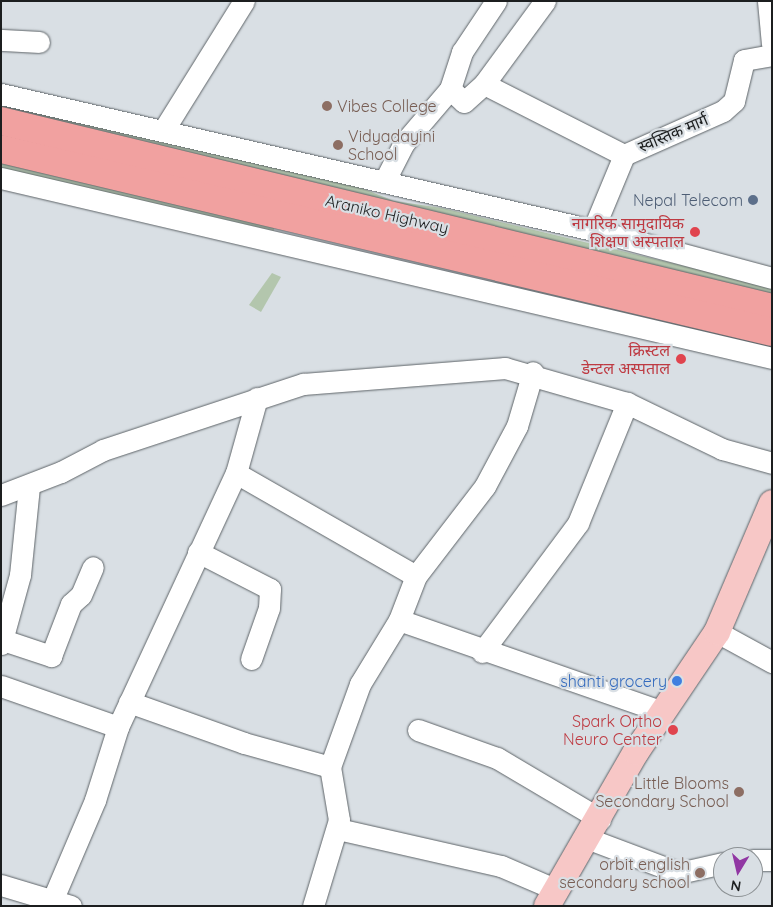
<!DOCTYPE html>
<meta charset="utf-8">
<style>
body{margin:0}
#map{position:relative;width:773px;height:907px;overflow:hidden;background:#d9dfe4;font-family:Quicksand,"Noto Sans Devanagari",sans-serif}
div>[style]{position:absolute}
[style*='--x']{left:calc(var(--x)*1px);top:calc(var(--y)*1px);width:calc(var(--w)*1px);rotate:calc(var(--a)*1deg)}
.green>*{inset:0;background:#b3c6ad}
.roads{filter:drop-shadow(0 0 1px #5e6468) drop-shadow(0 0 1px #5e6468)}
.minor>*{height:21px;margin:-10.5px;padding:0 10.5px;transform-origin:10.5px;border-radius:10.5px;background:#fff}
.major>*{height:26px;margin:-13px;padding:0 13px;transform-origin:13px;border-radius:13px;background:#f7c7c6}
.highway>*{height:28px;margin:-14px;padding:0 14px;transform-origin:14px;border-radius:14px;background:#f1a1a0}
.dots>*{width:14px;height:14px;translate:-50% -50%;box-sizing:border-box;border:2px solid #d9dfe4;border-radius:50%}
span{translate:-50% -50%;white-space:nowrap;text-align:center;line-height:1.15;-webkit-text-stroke:4.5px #d9dfe4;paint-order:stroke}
.education-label{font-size:16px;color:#785e54}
.left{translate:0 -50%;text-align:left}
.right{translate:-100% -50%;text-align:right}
.street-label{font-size:16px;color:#1c1e1f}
.service-label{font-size:16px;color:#4e5e75}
.health-label{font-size:16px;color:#be3a42}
.shop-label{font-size:16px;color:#366cbe}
.frame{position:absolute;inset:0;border:2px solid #1c1e1f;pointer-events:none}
.north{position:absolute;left:713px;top:847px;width:50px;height:50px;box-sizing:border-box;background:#d9dfe4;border:1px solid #8d9295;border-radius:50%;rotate:189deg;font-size:14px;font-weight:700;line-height:20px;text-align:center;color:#1c1e1f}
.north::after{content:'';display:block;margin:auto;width:18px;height:22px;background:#9137a3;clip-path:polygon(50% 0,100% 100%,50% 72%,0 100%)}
</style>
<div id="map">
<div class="green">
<div style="clip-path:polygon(1px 99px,329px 175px,394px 201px,442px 208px,772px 287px,772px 295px,1px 109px)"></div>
<div style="clip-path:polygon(1px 159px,274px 226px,274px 231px,1px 168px)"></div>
<div style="clip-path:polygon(272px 273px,281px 277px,261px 312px,249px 305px)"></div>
</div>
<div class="roads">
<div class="minor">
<div style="--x:768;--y:1;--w:43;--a:84.7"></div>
<div style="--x:1;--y:40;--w:38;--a:3"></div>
<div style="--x:484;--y:84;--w:157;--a:26.9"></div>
<div style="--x:450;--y:89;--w:39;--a:-72"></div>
<div style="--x:462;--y:52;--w:61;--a:-56.3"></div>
<div style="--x:1;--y:94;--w:607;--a:12.94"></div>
<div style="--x:593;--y:230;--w:185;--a:15"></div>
<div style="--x:163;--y:131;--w:153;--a:-58.1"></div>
<div style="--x:624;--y:155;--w:108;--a:-24"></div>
<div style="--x:723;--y:111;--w:15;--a:-42"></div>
<div style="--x:734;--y:101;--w:42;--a:-76.3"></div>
<div style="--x:744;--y:60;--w:28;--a:-10"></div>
<div style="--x:1;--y:178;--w:792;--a:13.14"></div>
<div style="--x:384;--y:182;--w:44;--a:-62.9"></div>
<div style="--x:404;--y:143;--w:71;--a:-49.6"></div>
<div style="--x:450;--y:89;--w:19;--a:43"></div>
<div style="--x:464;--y:102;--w:27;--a:-42"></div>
<div style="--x:484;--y:84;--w:103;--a:-53.7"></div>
<div style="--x:593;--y:230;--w:81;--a:-67.5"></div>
<div style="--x:236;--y:473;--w:207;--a:29.8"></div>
<div style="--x:1;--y:495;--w:64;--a:-21"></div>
<div style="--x:61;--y:472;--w:47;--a:-27.6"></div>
<div style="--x:103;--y:450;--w:211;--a:-18.3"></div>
<div style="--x:303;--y:384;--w:203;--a:-4.5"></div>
<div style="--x:505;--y:368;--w:127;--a:16"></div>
<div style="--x:627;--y:403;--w:106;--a:25.8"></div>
<div style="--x:722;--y:449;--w:52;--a:15.6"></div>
<div style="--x:198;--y:552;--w:81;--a:27.2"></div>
<div style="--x:270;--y:589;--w:19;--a:93"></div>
<div style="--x:269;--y:608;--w:54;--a:109.4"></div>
<div style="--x:399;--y:620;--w:280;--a:19.2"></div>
<div style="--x:717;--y:632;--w:63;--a:28.6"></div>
<div style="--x:3;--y:640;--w:51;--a:18.4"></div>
<div style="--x:51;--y:656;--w:56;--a:-69"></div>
<div style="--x:71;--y:604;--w:13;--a:-42"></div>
<div style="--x:81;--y:595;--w:30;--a:-67"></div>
<div style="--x:1;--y:644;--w:72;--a:-74.6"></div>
<div style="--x:20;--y:575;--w:89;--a:-84.2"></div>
<div style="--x:482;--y:652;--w:161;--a:-53.3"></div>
<div style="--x:578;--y:523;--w:130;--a:-67.8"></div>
<div style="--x:1;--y:686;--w:124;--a:19.3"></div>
<div style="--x:129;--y:702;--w:122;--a:19.6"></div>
<div style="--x:244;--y:743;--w:89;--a:15.6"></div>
<div style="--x:418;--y:730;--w:84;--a:19.5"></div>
<div style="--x:497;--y:758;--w:120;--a:30.6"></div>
<div style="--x:338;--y:829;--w:167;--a:12.8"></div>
<div style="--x:501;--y:866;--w:61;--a:23.2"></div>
<div style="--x:589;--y:839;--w:96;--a:20.7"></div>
<div style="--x:679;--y:873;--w:45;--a:-12.8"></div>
<div style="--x:753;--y:860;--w:19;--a:0"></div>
<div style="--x:1;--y:885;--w:73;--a:16.7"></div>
<div style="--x:52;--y:901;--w:110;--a:-66.9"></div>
<div style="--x:95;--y:800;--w:77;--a:-72.5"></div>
<div style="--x:118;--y:727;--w:280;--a:-65.1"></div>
<div style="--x:236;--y:473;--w:78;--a:-74.4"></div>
<div style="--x:313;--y:906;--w:90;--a:-73.2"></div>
<div style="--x:339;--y:820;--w:54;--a:-99.6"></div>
<div style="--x:330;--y:767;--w:88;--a:-70.1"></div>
<div style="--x:360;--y:684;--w:75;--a:-58.6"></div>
<div style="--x:399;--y:620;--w:47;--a:-68.9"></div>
<div style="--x:416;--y:576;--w:113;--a:-52.5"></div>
<div style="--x:485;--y:486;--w:68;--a:-61.9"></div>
<div style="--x:517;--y:426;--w:56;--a:-73.5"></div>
</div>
<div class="major">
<div style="--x:547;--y:906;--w:178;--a:-60"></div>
<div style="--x:636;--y:752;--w:145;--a:-56"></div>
<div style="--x:717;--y:632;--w:140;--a:-66.9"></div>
</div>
<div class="highway">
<div style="--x:1;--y:121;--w:793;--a:13.63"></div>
<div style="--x:1;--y:149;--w:792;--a:13.35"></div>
</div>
</div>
<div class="dots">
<div style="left:327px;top:106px;background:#8d6e63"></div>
<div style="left:338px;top:145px;background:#8d6e63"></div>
<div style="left:753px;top:200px;background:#5c6f8a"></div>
<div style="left:695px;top:232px;background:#e0444e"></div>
<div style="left:681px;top:359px;background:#e0444e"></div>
<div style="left:677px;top:681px;background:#3f7fe0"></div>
<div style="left:673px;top:730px;background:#e0444e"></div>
<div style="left:739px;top:792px;background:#8d6e63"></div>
<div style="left:700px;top:873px;background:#8d6e63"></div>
</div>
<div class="education-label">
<span class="left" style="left:337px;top:106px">Vibes College</span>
<span class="left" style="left:348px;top:145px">Vidyadayini<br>School</span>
<span class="right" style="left:729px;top:792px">Little Blooms<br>Secondary School</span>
<span class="right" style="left:690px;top:873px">orbit english<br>secondary school</span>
</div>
<div class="street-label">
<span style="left:673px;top:133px;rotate:-23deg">स्वस्तिक मार्ग</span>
<span style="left:387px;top:214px;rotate:13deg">Araniko Highway</span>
</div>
<div class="service-label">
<span class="right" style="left:743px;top:200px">Nepal Telecom</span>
</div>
<div class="health-label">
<span class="right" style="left:684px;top:232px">नागरिक सामुदायिक<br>शिक्षण अस्पताल</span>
<span class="right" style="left:670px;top:359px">क्रिस्टल<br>डेन्टल अस्पताल</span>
<span class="right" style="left:662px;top:730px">Spark Ortho<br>Neuro Center</span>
</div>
<div class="shop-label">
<span class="right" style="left:667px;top:681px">shanti grocery</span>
</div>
<div class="frame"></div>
<div class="north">N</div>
</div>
